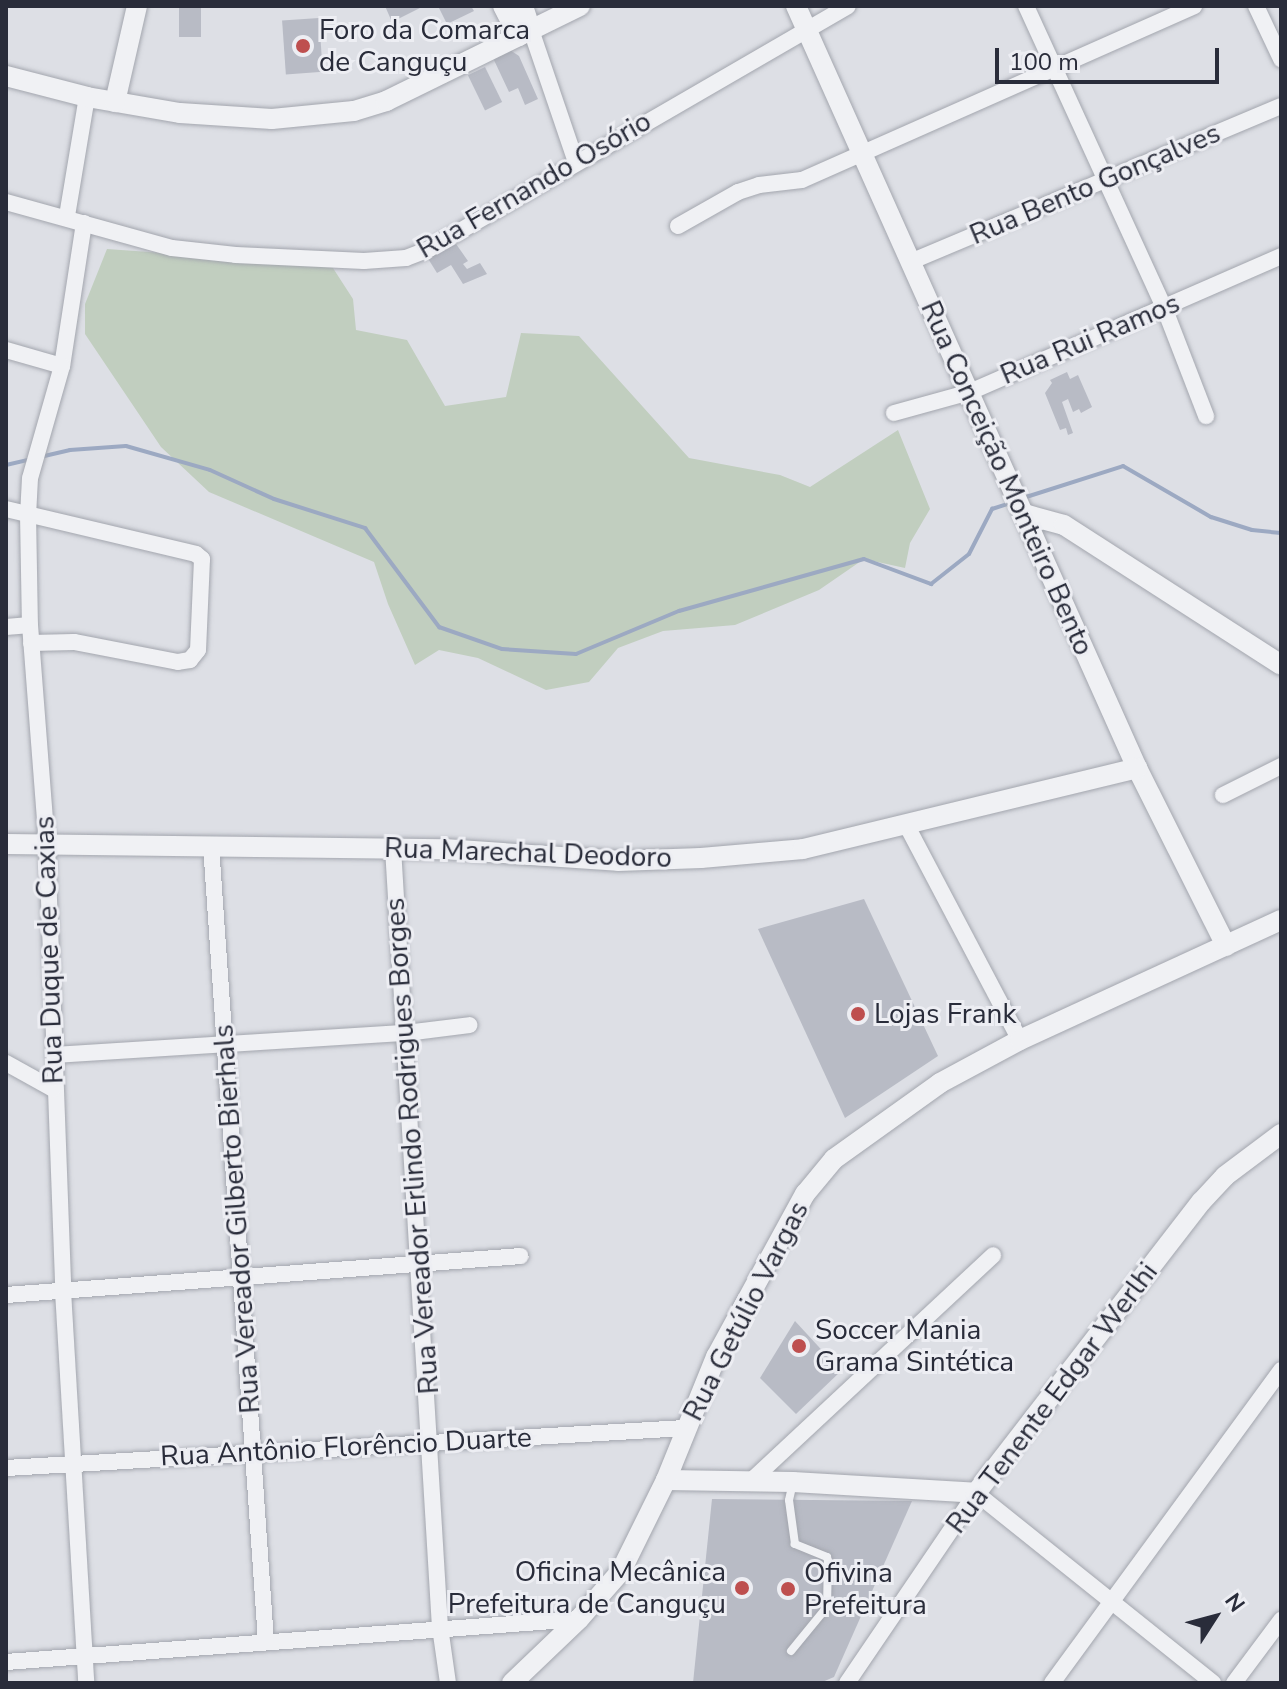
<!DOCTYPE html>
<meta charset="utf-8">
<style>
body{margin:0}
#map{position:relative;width:1287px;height:1689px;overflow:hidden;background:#dddfe5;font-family:"Nunito Sans",sans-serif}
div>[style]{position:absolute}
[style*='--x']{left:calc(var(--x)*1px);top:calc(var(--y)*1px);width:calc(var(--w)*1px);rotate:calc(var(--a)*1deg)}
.green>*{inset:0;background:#c1cebf}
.stream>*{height:4px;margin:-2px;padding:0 2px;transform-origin:2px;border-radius:2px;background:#9ca9c2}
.building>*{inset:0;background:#b8bbc5;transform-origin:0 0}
.roads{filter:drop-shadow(0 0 2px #a3a6ae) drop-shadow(0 0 2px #a3a6ae)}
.service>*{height:8px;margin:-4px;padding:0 4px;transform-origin:4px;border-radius:4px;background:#f0f1f4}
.minor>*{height:16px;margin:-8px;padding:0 8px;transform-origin:8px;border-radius:8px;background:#f0f1f4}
.tertiary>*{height:20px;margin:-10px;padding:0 10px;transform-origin:10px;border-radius:10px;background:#f0f1f4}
.dots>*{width:22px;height:22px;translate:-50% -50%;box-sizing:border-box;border:4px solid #edeef3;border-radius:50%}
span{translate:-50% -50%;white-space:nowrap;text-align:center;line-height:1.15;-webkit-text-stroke:6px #edeef3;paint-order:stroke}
.poi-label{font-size:28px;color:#292c3a}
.left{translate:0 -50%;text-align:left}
.right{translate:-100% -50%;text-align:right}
.street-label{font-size:28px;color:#292c3a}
.frame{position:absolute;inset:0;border:8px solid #292c3a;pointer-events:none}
.north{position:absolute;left:1175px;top:1577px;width:80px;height:80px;-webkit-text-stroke:6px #edeef3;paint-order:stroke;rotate:54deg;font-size:22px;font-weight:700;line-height:32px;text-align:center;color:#292c3a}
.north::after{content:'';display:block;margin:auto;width:28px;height:36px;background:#292c3a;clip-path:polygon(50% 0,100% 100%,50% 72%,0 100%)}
.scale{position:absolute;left:995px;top:48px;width:224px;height:36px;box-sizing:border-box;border:4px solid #292c3a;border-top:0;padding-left:10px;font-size:24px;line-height:28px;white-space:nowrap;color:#292c3a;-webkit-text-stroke:6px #edeef3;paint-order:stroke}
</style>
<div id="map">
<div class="green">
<div style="clip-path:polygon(107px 249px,331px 265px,353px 299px,356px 330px,407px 340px,445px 406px,506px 397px,521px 333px,579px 336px,689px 458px,780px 475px,810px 487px,898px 430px,930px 509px,910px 543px,905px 568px,864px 559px,819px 590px,735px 625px,663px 631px,618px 648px,589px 682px,546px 690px,478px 658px,439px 650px,415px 665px,388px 604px,374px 562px,209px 492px,161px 447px,85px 334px,85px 304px)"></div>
</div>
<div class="stream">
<div style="--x:40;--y:457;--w:31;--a:-13"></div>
<div style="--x:70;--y:450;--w:56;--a:-4.1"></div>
<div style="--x:126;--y:446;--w:87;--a:15.9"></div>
<div style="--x:210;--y:470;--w:70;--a:24.4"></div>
<div style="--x:274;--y:499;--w:96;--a:17.7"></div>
<div style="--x:365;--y:528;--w:124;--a:53.2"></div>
<div style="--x:439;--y:627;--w:67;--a:19.2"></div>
<div style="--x:502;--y:649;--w:74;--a:3.9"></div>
<div style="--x:576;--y:654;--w:112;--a:-22.7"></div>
<div style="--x:679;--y:611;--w:192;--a:-15.7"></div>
<div style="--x:864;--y:559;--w:72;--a:20.5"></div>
<div style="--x:931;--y:584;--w:48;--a:-38.3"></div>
<div style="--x:969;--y:554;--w:51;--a:-62.9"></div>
<div style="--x:992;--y:509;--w:20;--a:-18"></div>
<div style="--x:6;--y:465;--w:26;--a:-13"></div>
<div style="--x:1023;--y:498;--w:105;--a:-17.7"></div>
<div style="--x:1123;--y:466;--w:102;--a:30.1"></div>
<div style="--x:1211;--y:517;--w:43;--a:17.6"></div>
<div style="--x:1252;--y:530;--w:29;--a:6"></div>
</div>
<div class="building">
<div style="left:179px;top:6px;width:22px;height:31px"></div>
<div style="clip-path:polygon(385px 6px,424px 6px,392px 22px)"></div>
<div style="clip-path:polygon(438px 6px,471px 6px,474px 11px,447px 24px)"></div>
<div style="left:319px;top:18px;width:54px;height:37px;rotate:86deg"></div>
<div style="clip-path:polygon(510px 50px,519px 56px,538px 99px,525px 105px,518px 88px,509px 92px,493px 58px)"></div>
<div style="left:485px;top:67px;width:39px;height:19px;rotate:64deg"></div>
<div style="clip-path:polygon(454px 241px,468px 261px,463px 264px,467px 269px,480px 263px,487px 274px,463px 284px,451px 265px,437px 273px,427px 257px)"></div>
<div style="clip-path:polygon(1067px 372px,1070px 379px,1078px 375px,1092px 407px,1081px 413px,1079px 409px,1073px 412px,1068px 399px,1062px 402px,1073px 433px,1068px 435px,1066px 428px,1060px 430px,1045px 393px,1052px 383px,1050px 380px)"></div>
<div style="clip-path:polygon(864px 899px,938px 1056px,845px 1118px,758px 929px)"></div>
<div style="clip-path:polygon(795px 1321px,841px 1371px,796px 1414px,760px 1378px)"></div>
<div style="clip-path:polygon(712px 1499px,912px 1501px,834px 1677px,820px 1683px,693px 1683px)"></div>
</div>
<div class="roads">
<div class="service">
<div style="--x:791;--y:1651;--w:57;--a:-50.7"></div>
<div style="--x:827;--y:1607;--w:46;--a:-88.8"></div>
<div style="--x:828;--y:1561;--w:4;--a:-104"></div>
<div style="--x:827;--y:1557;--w:35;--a:-158"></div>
<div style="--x:795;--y:1544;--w:44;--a:-97.8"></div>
<div style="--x:789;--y:1500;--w:17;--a:-77"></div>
</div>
<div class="minor">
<div style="--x:1026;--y:6;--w:331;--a:65.4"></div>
<div style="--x:1164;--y:307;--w:117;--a:68.9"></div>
<div style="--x:1256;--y:6;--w:59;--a:64.7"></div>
<div style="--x:531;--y:30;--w:139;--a:71.2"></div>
<div style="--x:6;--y:202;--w:172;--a:15.5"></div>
<div style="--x:172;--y:248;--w:64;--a:6.2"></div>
<div style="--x:236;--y:255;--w:128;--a:2.7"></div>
<div style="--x:364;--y:261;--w:42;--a:-4.1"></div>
<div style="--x:406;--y:258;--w:25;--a:-21"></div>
<div style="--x:429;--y:249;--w:484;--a:-30.1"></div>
<div style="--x:67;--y:216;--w:121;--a:-80.5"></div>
<div style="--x:84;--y:223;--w:145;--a:98.7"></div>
<div style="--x:62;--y:366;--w:116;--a:105.9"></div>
<div style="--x:30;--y:478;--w:36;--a:93"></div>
<div style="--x:28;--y:514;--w:111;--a:89"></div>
<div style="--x:30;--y:625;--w:221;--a:85.6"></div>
<div style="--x:47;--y:845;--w:446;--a:87.9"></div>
<div style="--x:63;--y:1291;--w:393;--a:86.6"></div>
<div style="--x:678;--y:226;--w:69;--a:-29.5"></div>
<div style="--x:738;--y:192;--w:22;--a:-18"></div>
<div style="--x:759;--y:185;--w:43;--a:-6.6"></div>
<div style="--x:802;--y:180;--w:429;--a:-23.9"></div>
<div style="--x:910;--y:262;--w:402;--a:-22.8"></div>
<div style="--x:6;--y:350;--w:58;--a:15.9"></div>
<div style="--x:894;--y:413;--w:79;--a:-15.4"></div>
<div style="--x:970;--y:392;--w:339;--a:-23.6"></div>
<div style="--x:6;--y:509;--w:195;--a:13.3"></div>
<div style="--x:196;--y:554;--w:8;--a:40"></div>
<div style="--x:202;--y:559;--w:91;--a:92.5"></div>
<div style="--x:198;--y:650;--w:13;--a:129"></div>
<div style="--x:190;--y:660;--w:12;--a:171"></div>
<div style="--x:178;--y:662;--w:106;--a:-169.1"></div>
<div style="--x:74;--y:642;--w:43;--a:178.7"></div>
<div style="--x:6;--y:627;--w:24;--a:-5"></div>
<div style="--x:1223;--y:795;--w:65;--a:-26.6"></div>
<div style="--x:907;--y:826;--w:242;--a:62.2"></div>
<div style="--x:211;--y:845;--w:798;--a:86.05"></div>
<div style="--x:393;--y:848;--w:780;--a:86.55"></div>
<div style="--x:440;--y:1627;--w:57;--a:81.9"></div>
<div style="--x:54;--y:1055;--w:353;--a:-3.6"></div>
<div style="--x:406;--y:1033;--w:64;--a:-7.1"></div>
<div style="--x:6;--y:1063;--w:54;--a:29"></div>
<div style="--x:6;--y:1295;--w:516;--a:-4.33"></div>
<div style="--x:6;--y:1468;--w:681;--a:-3.37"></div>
<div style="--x:751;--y:1481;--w:331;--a:-43"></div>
<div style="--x:6;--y:1662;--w:575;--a:-4.29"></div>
<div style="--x:847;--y:1683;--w:230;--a:-55.8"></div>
<div style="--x:976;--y:1493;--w:304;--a:38.7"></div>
<div style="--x:1052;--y:1683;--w:388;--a:-53.8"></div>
<div style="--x:1234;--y:1683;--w:79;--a:-53.3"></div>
</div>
<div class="tertiary">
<div style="--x:503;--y:6;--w:34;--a:63"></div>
<div style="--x:523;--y:6;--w:25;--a:72"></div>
<div style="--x:796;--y:6;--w:835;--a:65.89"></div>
<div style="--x:1137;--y:768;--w:199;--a:63.4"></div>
<div style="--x:6;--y:76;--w:84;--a:14.5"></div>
<div style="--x:87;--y:97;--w:94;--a:9.8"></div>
<div style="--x:180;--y:113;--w:92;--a:3.7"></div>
<div style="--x:272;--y:119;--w:82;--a:-5.6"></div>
<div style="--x:354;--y:111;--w:34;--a:-17"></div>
<div style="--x:386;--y:101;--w:216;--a:-26.1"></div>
<div style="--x:115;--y:102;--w:98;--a:-77.1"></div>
<div style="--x:1024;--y:514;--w:41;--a:15.4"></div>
<div style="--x:1064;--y:525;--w:258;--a:32.8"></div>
<div style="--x:6;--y:844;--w:438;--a:0.7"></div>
<div style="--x:444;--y:849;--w:174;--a:3.9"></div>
<div style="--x:618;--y:861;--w:83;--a:-2.1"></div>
<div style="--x:701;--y:858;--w:102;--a:-5"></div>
<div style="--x:803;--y:849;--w:344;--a:-13.6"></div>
<div style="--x:666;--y:1480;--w:127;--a:0.9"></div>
<div style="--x:793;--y:1482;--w:183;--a:3.4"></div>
<div style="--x:976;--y:1493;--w:368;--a:-52.3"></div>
<div style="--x:1201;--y:1202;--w:35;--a:-47"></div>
<div style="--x:1225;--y:1176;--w:70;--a:-36.9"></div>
<div style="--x:512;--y:1683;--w:93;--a:-43.7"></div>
<div style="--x:579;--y:1619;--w:64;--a:-48.8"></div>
<div style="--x:621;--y:1571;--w:102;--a:-63.7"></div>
<div style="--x:666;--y:1480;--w:133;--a:-67.9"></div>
<div style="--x:716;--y:1357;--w:186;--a:-61.4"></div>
<div style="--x:805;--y:1194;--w:45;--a:-50.4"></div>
<div style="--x:834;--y:1159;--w:130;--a:-35.6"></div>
<div style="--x:940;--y:1083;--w:91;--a:-28.3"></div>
<div style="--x:1020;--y:1040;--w:287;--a:-24.7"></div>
</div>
</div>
<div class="dots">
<div style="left:303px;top:46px;background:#be4f4f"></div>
<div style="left:858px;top:1014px;background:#be4f4f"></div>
<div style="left:799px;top:1346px;background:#be4f4f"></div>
<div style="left:742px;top:1588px;background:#be4f4f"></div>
<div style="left:788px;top:1589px;background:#be4f4f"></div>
</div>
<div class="poi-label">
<span class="left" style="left:319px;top:46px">Foro da Comarca<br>de Canguçu</span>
<span class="left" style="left:874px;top:1014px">Lojas Frank</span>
<span class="left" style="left:815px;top:1346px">Soccer Mania<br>Grama Sintética</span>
<span class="right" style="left:726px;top:1588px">Oficina Mecânica<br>Prefeitura de Canguçu</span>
<span class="left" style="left:804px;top:1589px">Ofivina<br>Prefeitura</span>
</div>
<div class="street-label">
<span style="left:1095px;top:184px;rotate:-23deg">Rua Bento Gonçalves</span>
<span style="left:534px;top:185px;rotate:-30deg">Rua Fernando Osório</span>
<span style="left:1090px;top:339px;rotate:-23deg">Rua Rui Ramos</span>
<span style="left:1007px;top:478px;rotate:66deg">Rua Conceição Monteiro Bento</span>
<span style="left:528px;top:853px;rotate:2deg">Rua Marechal Deodoro</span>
<span style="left:49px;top:950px;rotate:-92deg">Rua Duque de Caxias</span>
<span style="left:412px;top:1146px;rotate:-94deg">Rua Vereador Erlindo Rodrigues Borges</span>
<span style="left:237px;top:1219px;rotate:-94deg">Rua Vereador Gilberto Bierhals</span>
<span style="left:746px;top:1311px;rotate:-63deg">Rua Getúlio Vargas</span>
<span style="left:1052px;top:1398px;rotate:-53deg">Rua Tenente Edgar Werlhi</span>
<span style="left:346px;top:1447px;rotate:-3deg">Rua Antônio Florêncio Duarte</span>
</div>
<div class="frame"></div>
<div class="north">N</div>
<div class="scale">100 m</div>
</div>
